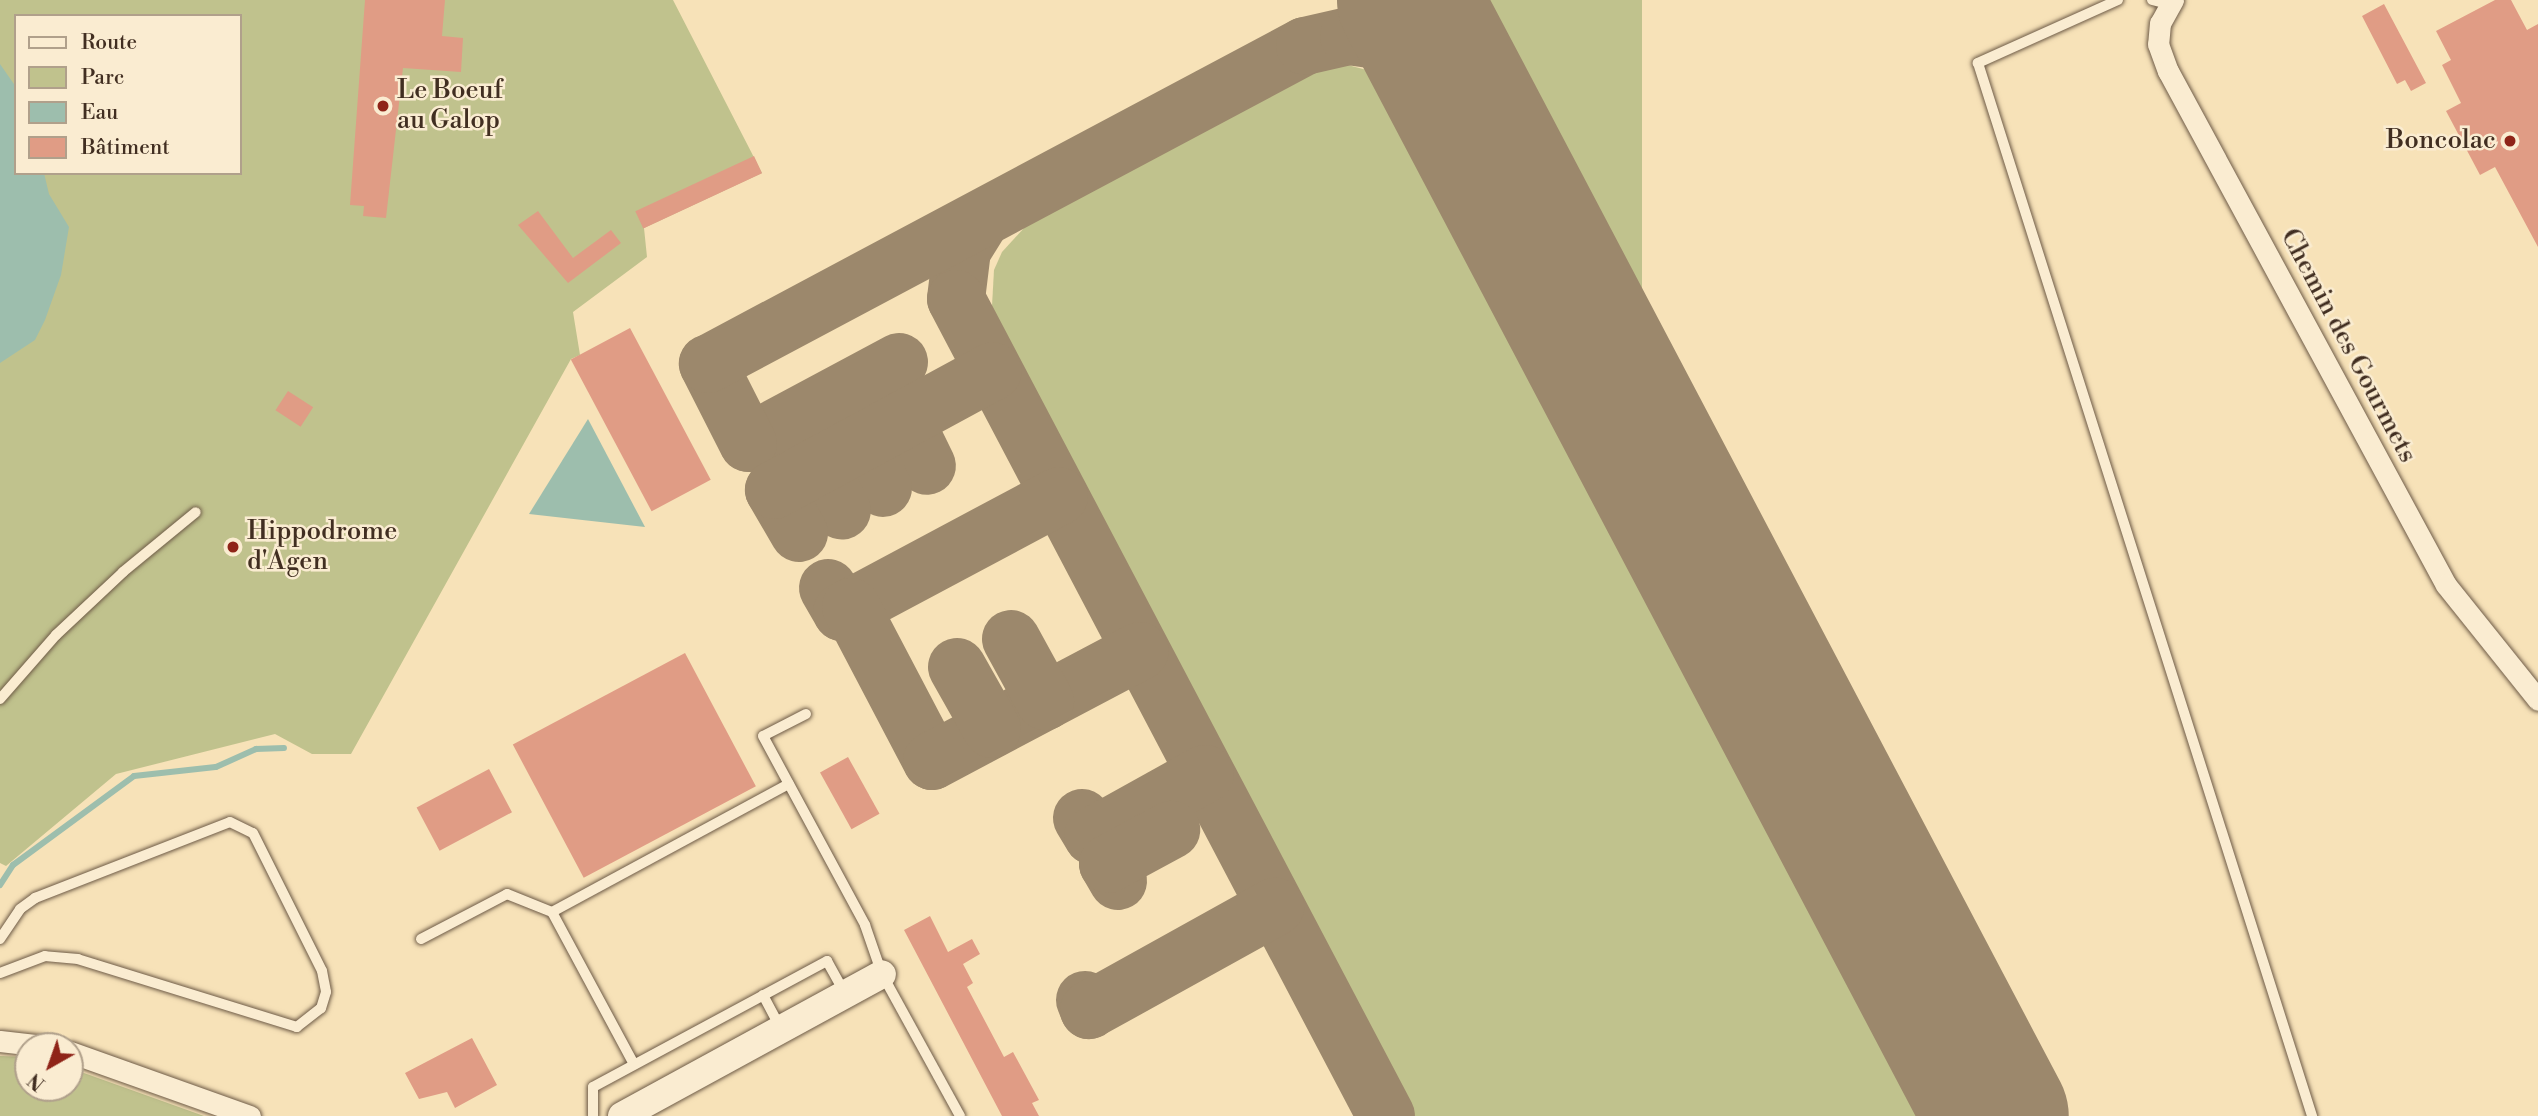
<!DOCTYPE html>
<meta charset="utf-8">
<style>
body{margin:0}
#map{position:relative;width:2538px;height:1116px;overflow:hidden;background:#f7e2b8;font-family:"Libre Bodoni",serif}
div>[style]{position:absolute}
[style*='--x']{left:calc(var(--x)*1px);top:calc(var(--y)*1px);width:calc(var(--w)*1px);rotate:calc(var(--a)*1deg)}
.green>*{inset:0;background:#c0c28d;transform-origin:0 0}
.water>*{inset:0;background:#9dbead}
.stream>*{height:6px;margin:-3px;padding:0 3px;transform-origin:3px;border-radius:3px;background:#9dbead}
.taxiway>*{height:58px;margin:-29px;padding:0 29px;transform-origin:29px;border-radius:29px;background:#9c886c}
.runway>*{height:144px;margin:-72px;padding:0 72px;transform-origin:72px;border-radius:72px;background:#9c886c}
.building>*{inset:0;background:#e09c85;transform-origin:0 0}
.roads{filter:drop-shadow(0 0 2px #6e5b47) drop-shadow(0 0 2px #6e5b47)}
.lane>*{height:10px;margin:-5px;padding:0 5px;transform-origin:5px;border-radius:5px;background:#faecd1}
.street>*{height:21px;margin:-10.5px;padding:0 10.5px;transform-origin:10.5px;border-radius:10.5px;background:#faecd1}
.secondary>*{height:28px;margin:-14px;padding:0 14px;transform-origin:14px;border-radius:14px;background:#faecd1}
.dots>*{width:19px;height:19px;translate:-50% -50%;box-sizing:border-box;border:4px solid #faecd1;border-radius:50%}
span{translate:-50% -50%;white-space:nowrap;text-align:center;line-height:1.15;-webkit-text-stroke:5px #faecd1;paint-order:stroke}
.poi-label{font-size:26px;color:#412e21}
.left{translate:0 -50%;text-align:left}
.right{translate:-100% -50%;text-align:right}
.street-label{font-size:26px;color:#412e21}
.legend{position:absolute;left:14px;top:14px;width:228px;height:161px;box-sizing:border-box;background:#faecd1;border:2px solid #b0a08b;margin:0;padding:9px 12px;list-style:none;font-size:21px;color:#412e21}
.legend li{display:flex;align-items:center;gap:14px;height:35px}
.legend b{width:35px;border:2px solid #b0a08b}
.north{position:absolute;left:14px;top:1032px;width:70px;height:70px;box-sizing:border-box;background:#faecd1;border:2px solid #b0a08b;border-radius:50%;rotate:220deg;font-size:19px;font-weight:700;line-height:28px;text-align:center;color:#412e21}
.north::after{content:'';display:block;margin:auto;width:24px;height:32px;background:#8f2418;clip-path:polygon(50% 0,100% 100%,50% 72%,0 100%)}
</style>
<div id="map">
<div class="green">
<div style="clip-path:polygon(evenodd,0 0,673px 0,762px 173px,644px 228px,647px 257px,573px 312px,580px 355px,571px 359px,351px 754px,312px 754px,275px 734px,116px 774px,6px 866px,0 863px,0 0,16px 16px,240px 16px,240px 173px,16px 173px,16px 16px)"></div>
<div style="left:1462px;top:0;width:180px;height:1262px"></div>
<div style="clip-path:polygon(1340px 63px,1386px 75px,1404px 92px,1940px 1116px,1413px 1116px,995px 327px,992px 306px,994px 270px,1002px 252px,1036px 215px,1308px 71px)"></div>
<div style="clip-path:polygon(0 1056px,28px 1057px,28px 1088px,70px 1088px,70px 1068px,204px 1116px,0 1116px)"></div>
</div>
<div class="water">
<div style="clip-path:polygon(0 64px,16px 87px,16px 173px,44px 173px,49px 194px,69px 227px,61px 275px,45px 320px,35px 340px,0 363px)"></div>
<div style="clip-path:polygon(588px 419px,645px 527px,529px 514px)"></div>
</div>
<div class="stream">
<div style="--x:0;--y:885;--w:24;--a:-57"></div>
<div style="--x:13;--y:865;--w:150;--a:-36.3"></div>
<div style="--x:134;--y:776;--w:82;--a:-6.3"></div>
<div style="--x:216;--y:767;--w:44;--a:-24.2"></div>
<div style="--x:256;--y:749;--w:28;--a:-2"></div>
</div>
<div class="taxiway">
<div style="--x:979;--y:223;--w:32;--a:122"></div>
<div style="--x:962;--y:250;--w:49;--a:97"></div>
<div style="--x:956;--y:299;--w:923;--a:62.24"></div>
<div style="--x:899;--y:362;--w:171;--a:151.8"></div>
<div style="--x:748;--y:443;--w:89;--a:-116.9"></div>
<div style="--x:708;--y:364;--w:676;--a:-28.04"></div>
<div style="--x:1305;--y:46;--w:45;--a:-12.8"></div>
<div style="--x:1349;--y:36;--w:41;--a:8.3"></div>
<div style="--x:1390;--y:42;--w:44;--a:28.3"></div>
<div style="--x:1429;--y:63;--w:37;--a:44"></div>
<div style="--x:904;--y:419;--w:52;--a:63.9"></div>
<div style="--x:861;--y:443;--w:50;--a:63.9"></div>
<div style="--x:819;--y:465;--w:51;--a:63.4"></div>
<div style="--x:799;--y:533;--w:50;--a:-120.2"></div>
<div style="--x:774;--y:490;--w:249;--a:-28.5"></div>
<div style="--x:828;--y:588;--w:28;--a:60"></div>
<div style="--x:842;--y:612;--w:246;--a:-28.1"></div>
<div style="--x:851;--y:607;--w:174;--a:62.3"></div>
<div style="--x:932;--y:761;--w:235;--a:-27.9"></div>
<div style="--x:1011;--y:639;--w:71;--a:61.3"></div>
<div style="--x:957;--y:667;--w:71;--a:60.6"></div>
<div style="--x:1082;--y:818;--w:21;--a:59"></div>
<div style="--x:1093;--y:836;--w:128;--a:-29"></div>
<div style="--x:1118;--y:881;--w:20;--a:-120"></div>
<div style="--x:1108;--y:864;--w:72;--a:-28.4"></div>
<div style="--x:1085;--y:1000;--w:11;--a:68"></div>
<div style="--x:1089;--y:1010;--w:213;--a:-29"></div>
<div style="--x:1973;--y:1067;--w:51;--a:73"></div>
</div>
<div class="runway">
<div style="--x:1409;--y:0;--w:1261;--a:62.22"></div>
</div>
<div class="building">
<div style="clip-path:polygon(365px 0,445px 0,442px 36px,463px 38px,461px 72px,403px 68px,386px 218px,363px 216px,364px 206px,350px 205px)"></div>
<div style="clip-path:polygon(2495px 0,2511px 0,2527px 30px,2538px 24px,2538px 247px,2495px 167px,2480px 175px,2446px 111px,2461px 103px,2442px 65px,2451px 60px,2436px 31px)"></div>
<div style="clip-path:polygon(2384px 4px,2426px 83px,2411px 91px,2405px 80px,2397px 84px,2362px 16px)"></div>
<div style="left:754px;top:156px;width:19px;height:131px;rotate:65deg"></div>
<div style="clip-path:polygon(538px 211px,573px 258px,611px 230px,621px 243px,568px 283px,518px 225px)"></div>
<div style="left:630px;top:328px;width:172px;height:67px;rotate:62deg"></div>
<div style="left:288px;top:391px;width:30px;height:23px;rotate:33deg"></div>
<div style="left:685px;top:653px;width:151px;height:195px;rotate:62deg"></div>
<div style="left:848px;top:757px;width:65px;height:32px;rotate:61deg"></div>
<div style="left:489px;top:769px;width:49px;height:82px;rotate:62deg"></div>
<div style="clip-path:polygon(930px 916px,948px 952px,972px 939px,980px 954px,963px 964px,973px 983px,967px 987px,1004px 1057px,1013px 1052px,1039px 1100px,1032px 1103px,1039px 1116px,1002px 1116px,904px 930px)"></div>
<div style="clip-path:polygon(472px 1038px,497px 1085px,455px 1108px,447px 1092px,419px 1099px,405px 1073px)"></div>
</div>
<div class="roads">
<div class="lane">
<div style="--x:2118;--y:0;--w:154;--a:155.8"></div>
<div style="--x:1978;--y:63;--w:1105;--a:72.4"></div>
<div style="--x:2152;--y:0;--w:16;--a:14"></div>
<div style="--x:0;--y:699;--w:85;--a:-48.8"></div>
<div style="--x:56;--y:635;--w:92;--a:-43.2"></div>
<div style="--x:123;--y:572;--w:94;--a:-39.4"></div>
<div style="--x:806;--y:714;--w:48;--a:152.9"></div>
<div style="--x:763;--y:736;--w:215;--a:61.6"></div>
<div style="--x:865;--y:925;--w:52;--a:70.9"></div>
<div style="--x:882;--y:974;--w:162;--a:61.2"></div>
<div style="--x:552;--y:912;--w:269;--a:-28.4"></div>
<div style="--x:0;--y:939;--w:36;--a:-56"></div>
<div style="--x:20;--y:909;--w:19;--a:-36"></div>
<div style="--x:35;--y:898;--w:209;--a:-21.3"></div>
<div style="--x:230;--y:822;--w:25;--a:26"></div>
<div style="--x:253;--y:833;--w:154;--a:63.4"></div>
<div style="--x:322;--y:971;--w:21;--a:79"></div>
<div style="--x:326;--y:992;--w:17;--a:107"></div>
<div style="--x:321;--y:1008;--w:31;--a:142"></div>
<div style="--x:297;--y:1027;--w:229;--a:-162.8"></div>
<div style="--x:78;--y:959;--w:33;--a:-175"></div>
<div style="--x:45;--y:956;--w:48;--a:159.3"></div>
<div style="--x:421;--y:939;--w:97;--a:-27.6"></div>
<div style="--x:507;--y:894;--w:48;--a:21.8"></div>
<div style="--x:552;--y:912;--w:173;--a:61.7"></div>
<div style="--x:763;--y:995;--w:38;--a:62"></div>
<div style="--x:593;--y:1116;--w:29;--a:-90"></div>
<div style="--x:593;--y:1087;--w:266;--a:-28.3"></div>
<div style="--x:827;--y:961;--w:35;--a:61"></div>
</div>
<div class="street">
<div style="--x:2173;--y:0;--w:26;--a:119"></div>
<div style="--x:2160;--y:23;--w:21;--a:95"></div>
<div style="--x:2158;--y:44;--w:29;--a:70"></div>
<div style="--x:2168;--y:71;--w:584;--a:61.59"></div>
<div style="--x:2446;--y:585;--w:147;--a:51.3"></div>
<div style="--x:0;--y:1041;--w:44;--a:6.5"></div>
<div style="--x:70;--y:1052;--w:191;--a:19.6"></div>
</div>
<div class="secondary">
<div style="--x:622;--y:1116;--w:296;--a:-28.6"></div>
</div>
</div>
<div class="dots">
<div style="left:383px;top:106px;background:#8f2418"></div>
<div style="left:2510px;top:141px;background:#8f2418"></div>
<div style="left:233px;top:547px;background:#8f2418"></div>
</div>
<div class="poi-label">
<span class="left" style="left:397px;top:106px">Le Boeuf<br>au Galop</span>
<span class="right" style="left:2496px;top:141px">Boncolac</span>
<span class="left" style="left:247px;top:547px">Hippodrome<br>d'Agen</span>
</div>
<div class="street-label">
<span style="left:2348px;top:346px;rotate:62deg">Chemin des Gourmets</span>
</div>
<ul class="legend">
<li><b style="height:9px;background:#faecd1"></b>Route</li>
<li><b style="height:19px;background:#c0c28d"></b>Parc</li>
<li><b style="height:19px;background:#9dbead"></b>Eau</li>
<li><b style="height:19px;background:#e09c85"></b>Bâtiment</li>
</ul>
<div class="north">N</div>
</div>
